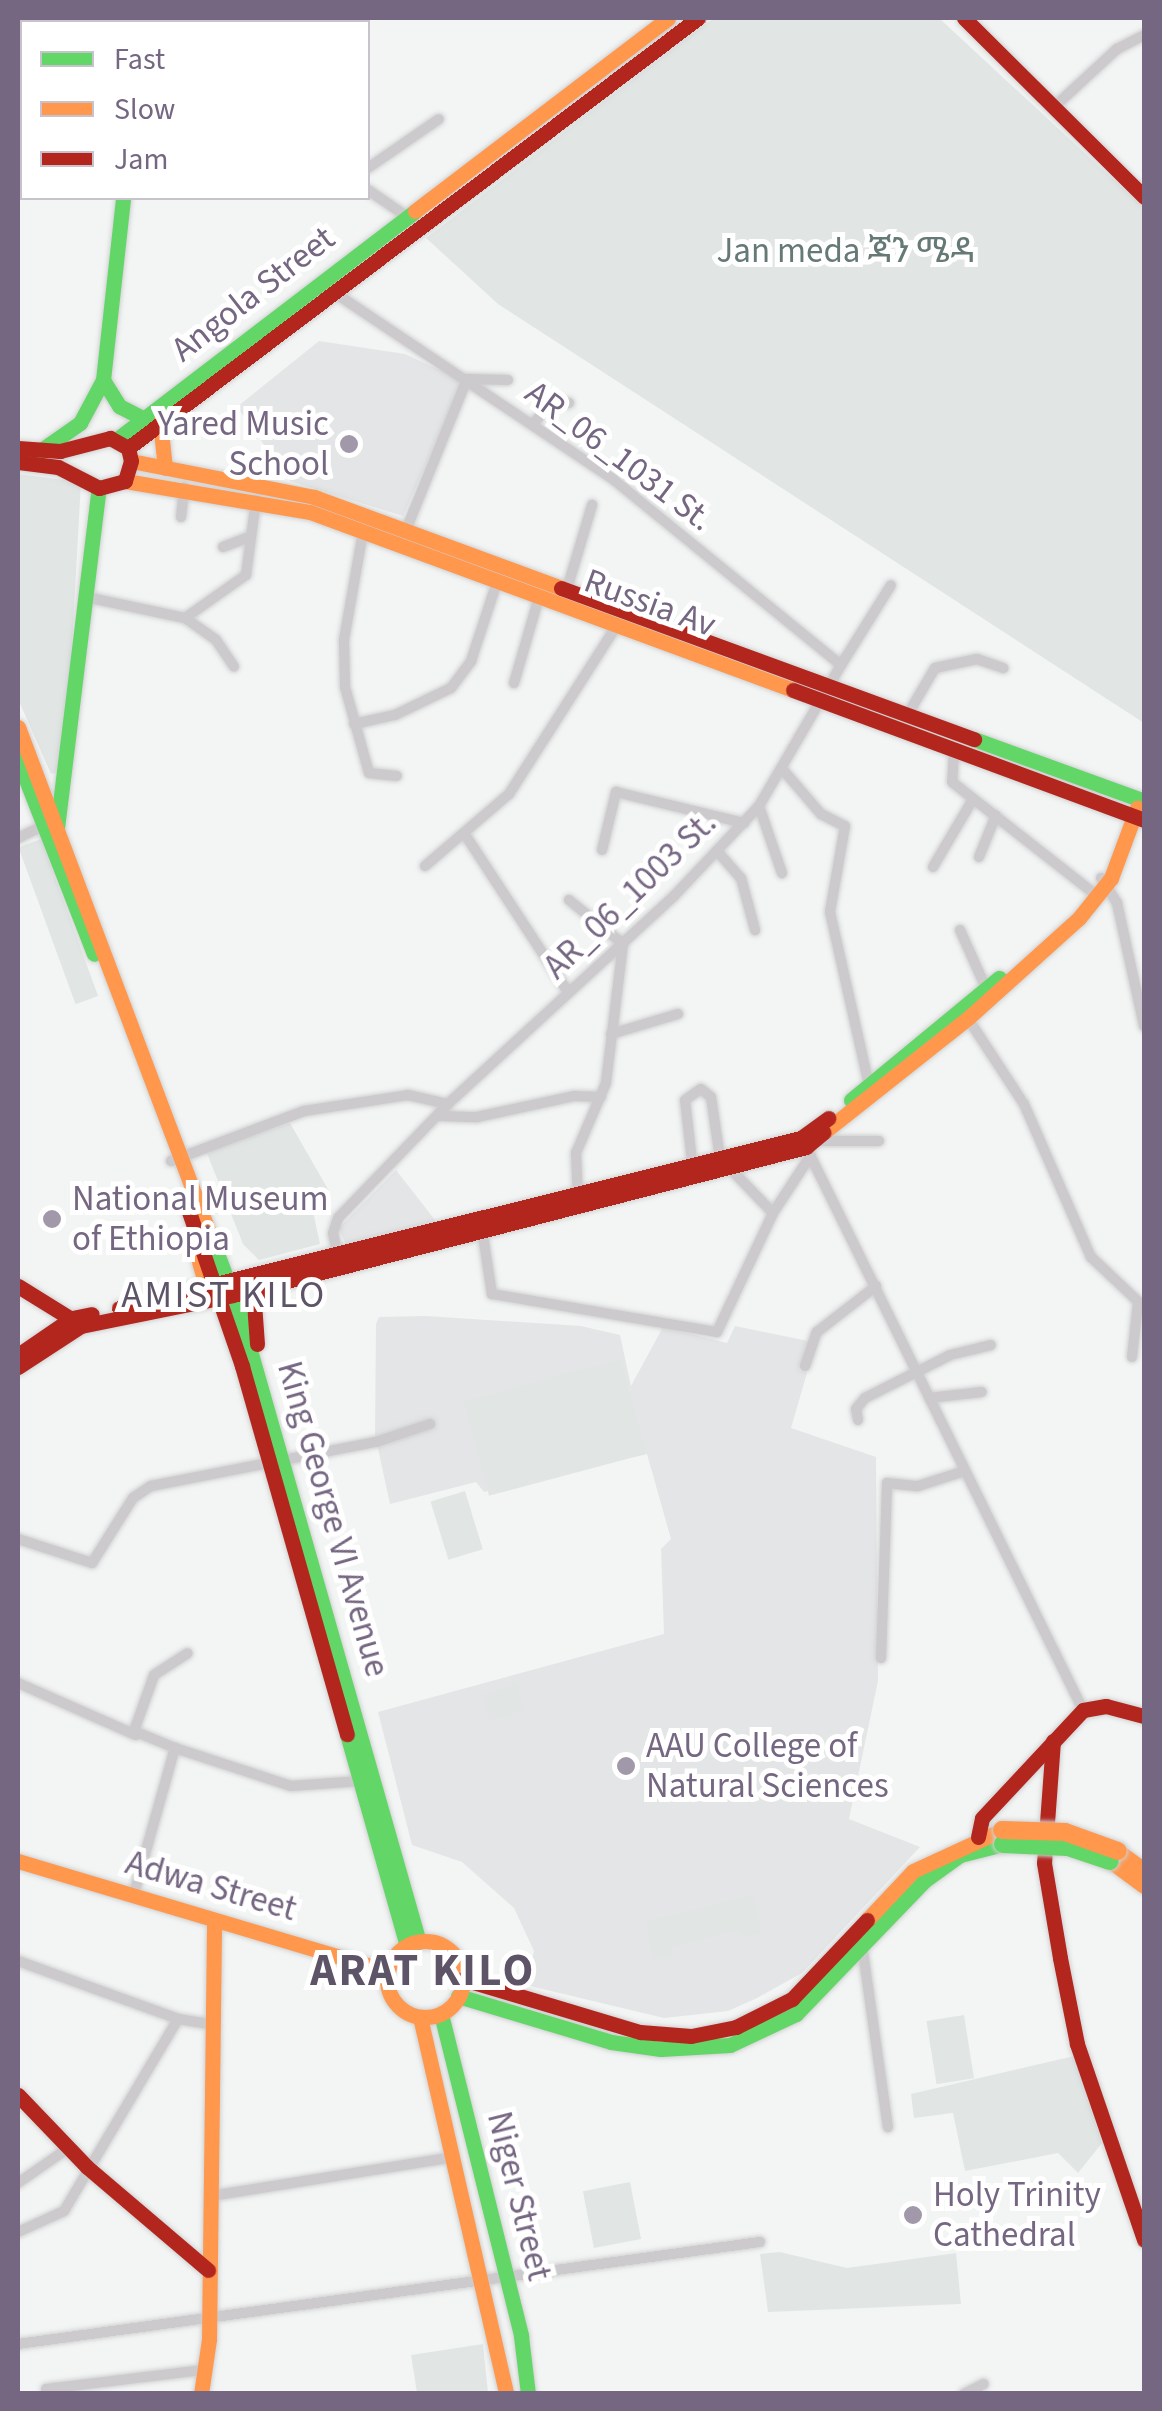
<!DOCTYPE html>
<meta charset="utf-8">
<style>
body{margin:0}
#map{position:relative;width:1162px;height:2411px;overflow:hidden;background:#f3f5f4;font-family:"Source Sans 3","Noto Sans Ethiopic",sans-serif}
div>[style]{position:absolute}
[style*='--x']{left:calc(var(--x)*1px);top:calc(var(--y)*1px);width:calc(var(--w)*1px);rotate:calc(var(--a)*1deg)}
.built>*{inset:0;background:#e4e5e6}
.green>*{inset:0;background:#e1e6e5;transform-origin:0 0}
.roads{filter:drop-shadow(0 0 2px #d1d1d2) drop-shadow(0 0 2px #d1d1d2)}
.street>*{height:10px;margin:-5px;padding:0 5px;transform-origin:5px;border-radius:5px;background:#cccacd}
.fast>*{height:15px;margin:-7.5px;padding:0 7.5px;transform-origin:7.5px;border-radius:7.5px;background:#63d668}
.slow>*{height:15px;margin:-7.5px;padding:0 7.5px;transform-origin:7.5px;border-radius:7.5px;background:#ff974d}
.slow>.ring{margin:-7.5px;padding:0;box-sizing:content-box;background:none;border:15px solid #ff974d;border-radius:50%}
.jam>*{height:15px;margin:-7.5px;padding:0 7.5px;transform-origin:7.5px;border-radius:7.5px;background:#b3261e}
.bridges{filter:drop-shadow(0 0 2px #d1d1d2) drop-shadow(0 0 2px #d1d1d2)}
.fast-bridge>*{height:18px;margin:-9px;padding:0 9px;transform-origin:9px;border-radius:9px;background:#63d668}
.slow-bridge>*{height:18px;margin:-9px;padding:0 9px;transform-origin:9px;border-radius:9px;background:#ff974d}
.dots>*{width:28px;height:28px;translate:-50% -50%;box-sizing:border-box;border:5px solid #fff;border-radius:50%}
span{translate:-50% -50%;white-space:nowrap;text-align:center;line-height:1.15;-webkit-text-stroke:10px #fff;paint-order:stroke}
.park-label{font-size:35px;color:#657977}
.street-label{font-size:35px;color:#756682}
.poi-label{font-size:35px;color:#756682}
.right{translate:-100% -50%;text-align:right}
.left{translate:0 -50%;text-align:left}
.neighbourhood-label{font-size:38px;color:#5e5467;letter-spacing:2.5px}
.district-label{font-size:45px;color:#5e5467;font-weight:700;letter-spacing:2.5px}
.frame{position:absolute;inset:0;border:20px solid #756682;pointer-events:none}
.legend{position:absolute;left:20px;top:20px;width:350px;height:180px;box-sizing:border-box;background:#fff;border:2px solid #c8c2cd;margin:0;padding:12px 18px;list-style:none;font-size:30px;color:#756682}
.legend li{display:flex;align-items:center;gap:20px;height:50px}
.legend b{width:50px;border:2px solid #c8c2cd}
</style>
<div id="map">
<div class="built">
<div style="clip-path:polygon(319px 341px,405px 354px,463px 381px,403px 516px,290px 481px,237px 407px)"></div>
<div style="clip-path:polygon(396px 1170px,442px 1229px,348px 1250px,339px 1228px)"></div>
<div style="clip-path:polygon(426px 1316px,581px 1326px,620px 1335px,631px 1386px,663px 1327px,727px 1343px,735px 1326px,808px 1341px,799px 1370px,807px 1373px,791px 1428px,876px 1457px,878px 1681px,849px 1819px,920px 1847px,802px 1973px,757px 1998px,728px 2011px,664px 2018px,526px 1985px,534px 1951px,514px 1908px,462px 1862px,412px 1845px,378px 1712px,664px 1634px,661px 1549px,671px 1539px,647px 1454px,484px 1492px,476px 1482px,390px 1504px,375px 1435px,376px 1324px,379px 1317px)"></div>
</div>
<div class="green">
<div style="clip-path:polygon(714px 18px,939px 18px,1144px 208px,1144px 723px,498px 304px,426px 238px)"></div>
<div style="clip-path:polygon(18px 474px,81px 482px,65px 771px,51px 774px,18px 699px)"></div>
<div style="left:41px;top:839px;width:167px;height:24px;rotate:70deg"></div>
<div style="clip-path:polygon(290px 1123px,329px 1191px,312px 1207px,320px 1244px,259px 1260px,243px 1244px,206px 1151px)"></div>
<div style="left:621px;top:1359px;width:98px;height:163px;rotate:75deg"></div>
<div style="left:465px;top:1491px;width:61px;height:36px;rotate:73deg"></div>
<div style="left:517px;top:1684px;width:27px;height:37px;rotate:73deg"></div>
<div style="clip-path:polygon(753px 1895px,762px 1933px,742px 1938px,739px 1930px,672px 1947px,673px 1954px,654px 1959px,645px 1922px)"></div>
<div style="left:964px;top:2015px;width:64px;height:38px;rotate:81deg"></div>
<div style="clip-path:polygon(1074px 2056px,1102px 2143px,1078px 2173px,1058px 2153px,965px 2171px,953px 2113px,914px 2118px,911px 2094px)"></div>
<div style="left:630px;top:2182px;width:58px;height:48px;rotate:79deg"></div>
<div style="clip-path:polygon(780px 2252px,847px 2268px,956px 2253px,961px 2304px,768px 2312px,760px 2254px)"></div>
<div style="clip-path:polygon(483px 2344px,488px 2393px,417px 2393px,411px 2355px)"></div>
</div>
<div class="roads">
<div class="street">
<div style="--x:18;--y:29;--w:4;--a:-14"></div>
<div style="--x:1053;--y:108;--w:87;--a:-42.7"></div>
<div style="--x:1117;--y:49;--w:30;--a:-27"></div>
<div style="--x:368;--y:168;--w:86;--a:-34.6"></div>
<div style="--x:368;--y:190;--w:53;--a:34.3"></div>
<div style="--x:332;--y:291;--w:339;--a:33.8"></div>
<div style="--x:614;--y:480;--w:293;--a:39.2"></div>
<div style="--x:841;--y:665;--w:163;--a:120.2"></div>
<div style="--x:759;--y:806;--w:124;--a:133.4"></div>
<div style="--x:674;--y:896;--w:307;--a:137.4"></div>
<div style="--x:448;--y:1104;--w:158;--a:134"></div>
<div style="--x:338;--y:1218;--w:16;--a:108"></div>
<div style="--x:333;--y:1233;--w:25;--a:78"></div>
<div style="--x:467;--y:379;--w:41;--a:1.4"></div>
<div style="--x:532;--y:425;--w:29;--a:-49"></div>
<div style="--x:551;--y:403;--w:18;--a:0"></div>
<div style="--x:181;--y:517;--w:30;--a:-84"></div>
<div style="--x:406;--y:530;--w:163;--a:-68"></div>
<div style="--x:363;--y:532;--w:110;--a:100"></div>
<div style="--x:344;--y:640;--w:47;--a:88.8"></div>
<div style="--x:345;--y:687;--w:89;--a:74.4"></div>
<div style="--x:369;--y:773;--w:28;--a:6"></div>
<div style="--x:223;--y:547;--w:28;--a:-21"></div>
<div style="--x:567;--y:589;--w:88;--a:-73.4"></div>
<div style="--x:86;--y:597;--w:101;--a:12"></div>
<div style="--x:185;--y:618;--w:75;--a:-35.2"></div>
<div style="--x:246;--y:575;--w:76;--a:-82.4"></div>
<div style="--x:185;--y:618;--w:38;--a:35"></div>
<div style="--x:216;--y:640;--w:32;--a:56"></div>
<div style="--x:841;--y:665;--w:94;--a:-58"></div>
<div style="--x:514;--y:683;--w:90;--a:-73.8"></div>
<div style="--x:908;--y:714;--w:53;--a:-59.6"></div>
<div style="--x:935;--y:668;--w:43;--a:-12.1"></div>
<div style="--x:977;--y:659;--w:28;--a:19"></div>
<div style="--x:354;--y:724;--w:42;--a:-12.4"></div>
<div style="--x:395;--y:715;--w:62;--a:-25.7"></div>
<div style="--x:451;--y:688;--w:34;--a:-53"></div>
<div style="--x:471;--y:661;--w:83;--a:-71.8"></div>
<div style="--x:954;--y:749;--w:33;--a:93"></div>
<div style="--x:952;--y:782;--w:177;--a:38.1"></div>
<div style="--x:784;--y:771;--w:57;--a:49.3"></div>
<div style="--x:821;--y:814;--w:27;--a:27"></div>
<div style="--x:845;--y:826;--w:87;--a:99.9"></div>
<div style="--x:830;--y:912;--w:177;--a:77.3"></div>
<div style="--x:759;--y:806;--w:71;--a:71.1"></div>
<div style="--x:466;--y:836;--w:186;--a:56.8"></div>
<div style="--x:18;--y:838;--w:28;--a:-26"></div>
<div style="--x:602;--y:850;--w:60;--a:-76.4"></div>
<div style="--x:616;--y:792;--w:132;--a:13.6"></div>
<div style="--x:718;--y:852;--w:35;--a:49"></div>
<div style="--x:741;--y:878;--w:54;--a:74.9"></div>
<div style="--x:979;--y:857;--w:45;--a:-68"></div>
<div style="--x:425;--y:866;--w:111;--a:-40.6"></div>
<div style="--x:509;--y:794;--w:201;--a:-57.4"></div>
<div style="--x:933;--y:867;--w:79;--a:-59.5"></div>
<div style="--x:1101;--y:878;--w:30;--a:57"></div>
<div style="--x:1117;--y:903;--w:126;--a:77.6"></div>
<div style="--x:569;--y:900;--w:70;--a:39.2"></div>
<div style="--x:623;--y:944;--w:140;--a:97"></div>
<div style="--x:606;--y:1083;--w:76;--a:113.2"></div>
<div style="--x:576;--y:1153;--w:46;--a:87.5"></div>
<div style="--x:960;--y:930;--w:64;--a:65.9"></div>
<div style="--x:965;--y:1014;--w:108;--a:56.8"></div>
<div style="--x:1024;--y:1104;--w:167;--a:66.4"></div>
<div style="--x:1091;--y:1257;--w:73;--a:43.3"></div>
<div style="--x:611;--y:1034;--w:70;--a:-16.6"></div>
<div style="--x:440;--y:1116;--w:37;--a:2"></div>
<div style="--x:477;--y:1117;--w:99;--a:-12.2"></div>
<div style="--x:574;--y:1096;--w:27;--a:2"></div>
<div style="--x:817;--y:1141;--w:62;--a:0"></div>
<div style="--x:806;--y:1147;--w:627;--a:63.8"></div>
<div style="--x:171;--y:1161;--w:142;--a:-20.6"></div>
<div style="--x:304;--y:1111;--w:105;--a:-8.7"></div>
<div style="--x:408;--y:1095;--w:41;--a:12.7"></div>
<div style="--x:693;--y:1170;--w:70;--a:-96.5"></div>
<div style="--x:685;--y:1100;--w:19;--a:-35"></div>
<div style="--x:701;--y:1089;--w:13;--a:39"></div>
<div style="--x:711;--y:1097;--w:62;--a:81.6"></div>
<div style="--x:720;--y:1158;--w:76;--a:46.1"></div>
<div style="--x:482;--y:1229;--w:66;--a:81.3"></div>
<div style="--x:492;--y:1294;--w:228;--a:9.6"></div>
<div style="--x:717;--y:1332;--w:132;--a:-64.8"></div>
<div style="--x:773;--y:1213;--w:69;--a:-56.8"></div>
<div style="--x:1132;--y:1357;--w:54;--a:-83.7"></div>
<div style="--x:805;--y:1366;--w:36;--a:-71"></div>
<div style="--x:817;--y:1332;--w:75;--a:-37.9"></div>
<div style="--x:929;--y:1398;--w:53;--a:-6.5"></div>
<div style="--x:858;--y:1420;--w:11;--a:-100"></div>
<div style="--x:856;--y:1409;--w:14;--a:-51"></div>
<div style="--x:865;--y:1398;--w:95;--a:-26.8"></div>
<div style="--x:950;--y:1355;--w:42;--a:-13.7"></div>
<div style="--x:18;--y:1539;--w:78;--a:18"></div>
<div style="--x:92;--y:1563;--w:77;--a:-57.8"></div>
<div style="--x:133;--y:1498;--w:22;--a:-34"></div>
<div style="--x:151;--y:1486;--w:229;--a:-11.1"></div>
<div style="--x:376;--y:1442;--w:57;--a:-18.4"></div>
<div style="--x:881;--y:1658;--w:175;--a:-88"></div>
<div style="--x:887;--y:1483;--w:31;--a:6"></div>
<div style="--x:918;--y:1486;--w:49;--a:-17.7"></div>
<div style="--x:18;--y:1683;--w:129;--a:23.8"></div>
<div style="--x:175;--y:1748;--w:44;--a:-157.5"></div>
<div style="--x:134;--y:1731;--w:59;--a:-70.3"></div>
<div style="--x:154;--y:1675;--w:40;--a:-32.9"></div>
<div style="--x:133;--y:1897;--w:155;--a:-74.3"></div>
<div style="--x:175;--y:1748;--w:122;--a:18.1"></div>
<div style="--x:291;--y:1786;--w:70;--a:-4.1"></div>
<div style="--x:862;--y:1945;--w:184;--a:81.9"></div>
<div style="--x:18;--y:1961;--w:170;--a:19.9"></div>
<div style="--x:18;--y:2183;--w:60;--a:-34.8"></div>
<div style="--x:211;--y:2196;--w:246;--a:-9.1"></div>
<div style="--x:18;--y:2232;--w:51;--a:-24.5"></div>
<div style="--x:64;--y:2211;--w:223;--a:-59.3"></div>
<div style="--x:178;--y:2019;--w:32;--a:9"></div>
<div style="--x:18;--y:2344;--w:749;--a:-7.83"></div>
<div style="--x:46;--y:2389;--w:159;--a:-6.9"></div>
<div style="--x:964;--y:2394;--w:22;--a:-27"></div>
</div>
<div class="fast">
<div style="--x:62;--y:22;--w:4;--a:-63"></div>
<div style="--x:329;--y:22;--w:6;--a:-39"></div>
<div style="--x:103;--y:380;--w:31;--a:58"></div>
<div style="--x:119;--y:406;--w:28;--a:27"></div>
<div style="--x:116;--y:440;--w:377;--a:-37.4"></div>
<div style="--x:40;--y:451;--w:49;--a:-35"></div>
<div style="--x:80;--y:423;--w:49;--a:-61.9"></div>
<div style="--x:103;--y:380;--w:183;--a:-83.7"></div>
<div style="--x:974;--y:739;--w:181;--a:20"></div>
<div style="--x:18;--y:759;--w:209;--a:68.7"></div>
<div style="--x:56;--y:836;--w:351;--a:-83"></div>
<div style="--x:851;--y:1100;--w:192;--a:-39.5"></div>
<div style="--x:213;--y:1243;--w:70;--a:69"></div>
<div style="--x:238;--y:1308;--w:659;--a:74.07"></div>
<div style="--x:347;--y:1734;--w:220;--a:74.2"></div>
<div style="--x:458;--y:1996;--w:160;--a:16.7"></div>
<div style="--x:611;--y:2042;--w:50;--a:8"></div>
<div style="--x:661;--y:2049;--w:69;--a:-3.3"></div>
<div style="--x:730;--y:2045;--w:73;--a:-25.2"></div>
<div style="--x:796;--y:2014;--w:185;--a:-46.1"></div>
<div style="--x:924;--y:1881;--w:44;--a:-35.8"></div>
<div style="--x:960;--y:1855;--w:44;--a:-14.3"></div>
<div style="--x:441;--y:2014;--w:332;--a:76"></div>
<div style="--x:521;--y:2336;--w:58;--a:83.1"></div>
</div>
<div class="slow">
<div style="--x:415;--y:211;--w:318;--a:-37.3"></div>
<div style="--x:160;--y:422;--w:46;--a:83.8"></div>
<div style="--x:131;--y:461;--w:187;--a:11.1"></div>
<div style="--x:314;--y:497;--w:263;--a:20.2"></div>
<div style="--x:125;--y:481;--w:188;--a:9.5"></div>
<div style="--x:310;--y:512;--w:515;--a:20.23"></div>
<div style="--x:18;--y:727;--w:552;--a:69.3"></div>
<div style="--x:824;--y:1132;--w:184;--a:-38.4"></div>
<div style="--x:968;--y:1018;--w:149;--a:-42"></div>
<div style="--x:1079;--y:918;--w:51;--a:-51.3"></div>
<div style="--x:1111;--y:878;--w:75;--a:-69.6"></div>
<div style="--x:198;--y:1291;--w:13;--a:-63"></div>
<div style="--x:204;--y:1279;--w:18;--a:-106"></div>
<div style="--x:1118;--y:1851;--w:32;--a:36"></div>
<div style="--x:18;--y:1861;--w:386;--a:16.6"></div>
<div style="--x:1110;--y:1861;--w:42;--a:36.3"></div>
<div style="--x:867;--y:1920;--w:67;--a:-46.8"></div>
<div style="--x:913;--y:1871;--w:98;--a:-24.7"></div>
<div class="ring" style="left:387px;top:1941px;width:61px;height:61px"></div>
<div style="--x:420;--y:2017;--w:387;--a:77.1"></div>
<div style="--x:201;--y:2394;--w:56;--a:-81.7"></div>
<div style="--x:209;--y:2339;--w:418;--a:-89.3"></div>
</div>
<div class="jam">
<div style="--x:110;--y:18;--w:4;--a:63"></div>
<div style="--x:964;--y:18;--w:254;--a:44.8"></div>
<div style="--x:18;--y:448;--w:42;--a:4.1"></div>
<div style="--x:60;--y:451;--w:52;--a:-14.6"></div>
<div style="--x:110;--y:438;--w:21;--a:29"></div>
<div style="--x:128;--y:448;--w:13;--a:77"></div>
<div style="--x:131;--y:461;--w:21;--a:107"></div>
<div style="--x:125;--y:481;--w:27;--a:165"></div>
<div style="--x:99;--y:488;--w:46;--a:-152.9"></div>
<div style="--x:58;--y:467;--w:40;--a:-172.9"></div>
<div style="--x:128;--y:448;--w:714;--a:-37.03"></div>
<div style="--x:561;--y:588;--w:440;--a:20.1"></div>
<div style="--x:793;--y:690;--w:374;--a:20.3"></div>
<div style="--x:188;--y:1209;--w:166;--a:71"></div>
<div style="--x:242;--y:1366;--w:383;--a:74.1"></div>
<div style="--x:18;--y:1286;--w:70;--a:31.7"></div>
<div style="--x:119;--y:1308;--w:703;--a:-14"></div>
<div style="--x:801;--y:1138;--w:34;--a:-36"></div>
<div style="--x:257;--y:1344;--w:41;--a:-94.2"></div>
<div style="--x:254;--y:1303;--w:22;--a:-56"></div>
<div style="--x:18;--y:1355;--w:65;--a:-34.4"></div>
<div style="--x:72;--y:1318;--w:20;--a:-11"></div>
<div style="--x:18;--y:1367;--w:75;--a:-33.1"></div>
<div style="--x:81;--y:1326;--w:155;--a:-11.5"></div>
<div style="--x:233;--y:1295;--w:592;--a:-14.48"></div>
<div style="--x:806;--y:1147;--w:23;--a:-40"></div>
<div style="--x:1053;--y:1741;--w:122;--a:94.2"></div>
<div style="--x:1044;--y:1863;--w:96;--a:80.4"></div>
<div style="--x:1060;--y:1958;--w:88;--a:78.8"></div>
<div style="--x:1077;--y:2044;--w:207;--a:71.1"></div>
<div style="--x:978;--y:1837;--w:19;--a:-78"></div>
<div style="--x:982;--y:1818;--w:148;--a:-46.9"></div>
<div style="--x:1083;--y:1710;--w:23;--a:-10"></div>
<div style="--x:1106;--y:1706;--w:39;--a:15"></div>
<div style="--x:463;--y:1979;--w:185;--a:16.7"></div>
<div style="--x:640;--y:2032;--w:51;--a:4.5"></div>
<div style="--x:691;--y:2036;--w:46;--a:-11.3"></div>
<div style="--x:736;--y:2027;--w:63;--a:-26.6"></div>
<div style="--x:792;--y:1999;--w:109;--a:-46.5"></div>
<div style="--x:18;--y:2095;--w:100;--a:46.2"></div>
<div style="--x:87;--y:2167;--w:159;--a:40.4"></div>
</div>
</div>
<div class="bridges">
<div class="fast-bridge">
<div style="--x:1003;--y:1844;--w:65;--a:2.6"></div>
<div style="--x:1068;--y:1847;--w:44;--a:18.4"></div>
</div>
<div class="slow-bridge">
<div style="--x:1002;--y:1830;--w:63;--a:1.8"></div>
<div style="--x:1065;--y:1832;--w:56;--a:19.7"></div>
</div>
</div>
<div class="dots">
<div style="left:349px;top:444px;background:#a198aa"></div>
<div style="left:52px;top:1219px;background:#a198aa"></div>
<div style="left:626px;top:1766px;background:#a198aa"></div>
<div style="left:913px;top:2215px;background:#a198aa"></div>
</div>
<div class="park-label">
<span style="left:846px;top:251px">Jan meda ጃን ሜዳ</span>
</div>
<div class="street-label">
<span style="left:253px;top:294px;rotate:-38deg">Angola Street</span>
<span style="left:619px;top:456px;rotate:37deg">AR_06_1031 St.</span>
<span style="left:650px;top:603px;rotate:20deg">Russia Av</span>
<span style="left:630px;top:895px;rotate:-44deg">AR_06_1003 St.</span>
<span style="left:333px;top:1519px;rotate:74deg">King George VI Avenue</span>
<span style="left:211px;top:1886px;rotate:16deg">Adwa Street</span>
<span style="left:519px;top:2196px;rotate:76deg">Niger Street</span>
</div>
<div class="poi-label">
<span class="right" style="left:329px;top:444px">Yared Music<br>School</span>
<span class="left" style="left:72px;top:1219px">National Museum<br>of Ethiopia</span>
<span class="left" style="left:646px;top:1766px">AAU College of<br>Natural Sciences</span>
<span class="left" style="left:933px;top:2215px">Holy Trinity<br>Cathedral</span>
</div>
<div class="neighbourhood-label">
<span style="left:224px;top:1296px">AMIST KILO</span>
</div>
<div class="district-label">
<span style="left:423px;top:1972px">ARAT KILO</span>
</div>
<div class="frame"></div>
<ul class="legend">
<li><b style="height:12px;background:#63d668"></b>Fast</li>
<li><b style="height:12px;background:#ff974d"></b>Slow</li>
<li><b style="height:12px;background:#b3261e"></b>Jam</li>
</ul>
</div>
